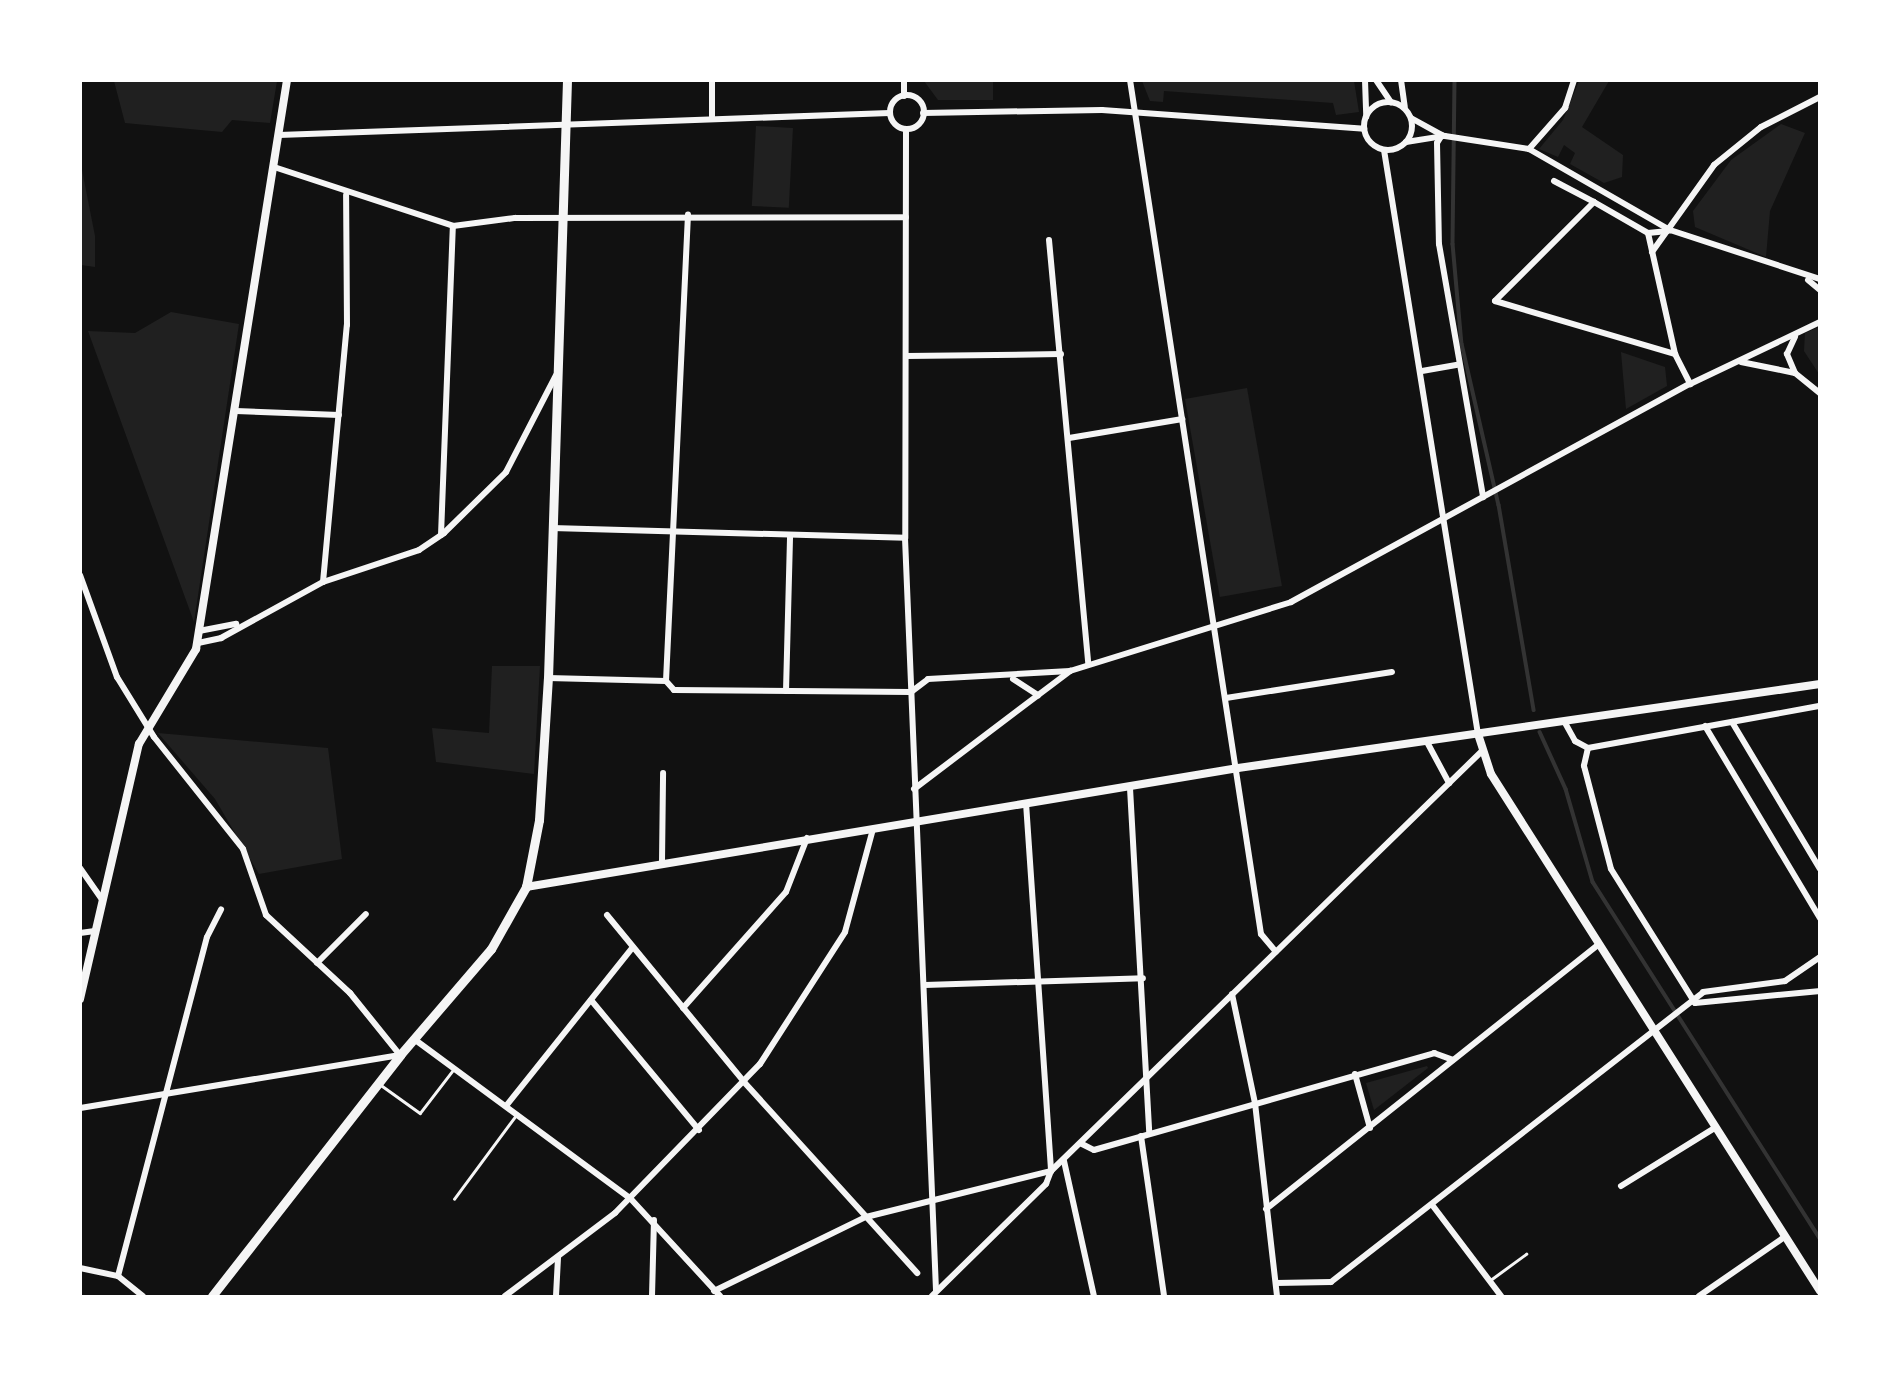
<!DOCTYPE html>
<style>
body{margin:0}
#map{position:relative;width:1900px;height:1377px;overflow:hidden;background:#111;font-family:Cabin,sans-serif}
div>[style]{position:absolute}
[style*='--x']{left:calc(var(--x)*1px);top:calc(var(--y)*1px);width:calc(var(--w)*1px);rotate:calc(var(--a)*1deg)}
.green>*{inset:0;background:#202020;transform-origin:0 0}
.stream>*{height:3.5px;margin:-1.75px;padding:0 1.75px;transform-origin:1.75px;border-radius:1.75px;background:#333}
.service>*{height:2.5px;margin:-1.25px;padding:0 1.25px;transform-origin:1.25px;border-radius:1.25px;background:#f5f5f5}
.minor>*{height:6px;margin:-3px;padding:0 3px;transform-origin:3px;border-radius:3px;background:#f5f5f5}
.minor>.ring{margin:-3px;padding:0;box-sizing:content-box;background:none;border:6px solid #f5f5f5;border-radius:50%}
.tertiary>*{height:8px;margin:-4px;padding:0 4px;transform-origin:4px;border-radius:4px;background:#f5f5f5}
.secondary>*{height:9px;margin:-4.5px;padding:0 4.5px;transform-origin:4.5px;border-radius:4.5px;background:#f5f5f5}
span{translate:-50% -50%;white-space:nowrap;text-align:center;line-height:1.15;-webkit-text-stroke:7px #fff;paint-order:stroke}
.frame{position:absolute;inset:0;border:82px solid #fff;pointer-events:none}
</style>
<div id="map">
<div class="green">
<div style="clip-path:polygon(114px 81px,114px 80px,277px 81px,270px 123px,232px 120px,222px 132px,125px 123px)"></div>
<div style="clip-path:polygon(924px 81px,993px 81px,993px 100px,938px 100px)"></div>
<div style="clip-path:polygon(1142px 81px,1354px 81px,1359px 112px,1336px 115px,1333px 103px,1164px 91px,1163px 102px,1150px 101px)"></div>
<div style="clip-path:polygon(1579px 81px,1609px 81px,1582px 127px,1623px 155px,1622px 177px,1604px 183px,1570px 164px,1575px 153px,1564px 145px,1558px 157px,1539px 149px,1563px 120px)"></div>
<div style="clip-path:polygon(1781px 124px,1805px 133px,1770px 211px,1766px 257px,1695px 227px,1693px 211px,1731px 160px)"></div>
<div style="left:756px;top:126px;width:37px;height:80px;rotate:3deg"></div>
<div style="clip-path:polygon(81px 165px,95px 236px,95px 267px,81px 265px)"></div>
<div style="clip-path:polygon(171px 312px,239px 324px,194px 622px,88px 331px,135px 333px)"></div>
<div style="clip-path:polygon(1819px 327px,1819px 374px,1804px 351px,1805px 333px)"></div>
<div style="clip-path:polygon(1621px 352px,1665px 367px,1667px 386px,1626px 409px)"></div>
<div style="left:1247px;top:388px;width:201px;height:63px;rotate:80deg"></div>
<div style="clip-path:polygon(492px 666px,540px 666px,534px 774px,436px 762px,432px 728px,489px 733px)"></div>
<div style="clip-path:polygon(158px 733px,328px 748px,342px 859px,259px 874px,215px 799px)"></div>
<div style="clip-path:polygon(1427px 1066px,1428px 1068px,1374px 1110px,1366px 1083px)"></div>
</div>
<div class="stream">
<div style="--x:1455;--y:80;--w:164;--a:90.7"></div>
<div style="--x:1453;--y:244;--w:100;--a:84.9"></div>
<div style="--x:1462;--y:344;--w:165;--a:77.1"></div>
<div style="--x:1499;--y:505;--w:208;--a:80.3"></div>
<div style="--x:1540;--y:732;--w:63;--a:65.5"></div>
<div style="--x:1566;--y:789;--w:97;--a:73.8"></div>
<div style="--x:1593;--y:882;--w:423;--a:57.5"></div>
</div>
<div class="service">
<div style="--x:381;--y:1085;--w:48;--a:35.7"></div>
<div style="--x:420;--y:1113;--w:54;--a:-52.5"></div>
<div style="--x:454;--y:1199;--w:106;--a:-53.5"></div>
<div style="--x:1489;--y:1281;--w:46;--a:-36.1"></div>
</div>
<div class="minor">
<div style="--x:712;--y:80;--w:36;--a:90"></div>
<div style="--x:904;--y:80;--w:16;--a:90"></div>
<div style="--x:1130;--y:80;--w:864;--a:81.28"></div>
<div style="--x:1261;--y:934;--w:23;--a:50"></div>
<div style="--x:1365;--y:80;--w:37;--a:88"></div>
<div style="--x:1376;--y:80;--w:27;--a:56"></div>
<div style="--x:1401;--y:80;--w:27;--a:82"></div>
<div class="ring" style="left:890px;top:95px;width:28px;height:28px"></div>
<div class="ring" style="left:1364px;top:102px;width:42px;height:42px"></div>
<div style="--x:923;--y:113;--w:179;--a:-1"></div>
<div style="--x:1102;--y:110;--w:263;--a:4.1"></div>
<div style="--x:1411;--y:118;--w:35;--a:29"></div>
<div style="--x:906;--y:129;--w:409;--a:90.1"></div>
<div style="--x:905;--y:538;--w:753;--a:87.64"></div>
<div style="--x:279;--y:135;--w:611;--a:-2.06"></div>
<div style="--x:1442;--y:135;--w:9;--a:122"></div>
<div style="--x:1437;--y:143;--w:101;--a:88.9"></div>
<div style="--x:1439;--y:244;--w:257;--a:80.1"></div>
<div style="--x:1406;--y:142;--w:39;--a:-9"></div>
<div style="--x:1445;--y:136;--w:85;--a:8.8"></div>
<div style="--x:1529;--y:149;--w:163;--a:29.9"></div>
<div style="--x:1670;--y:230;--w:158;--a:18.1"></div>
<div style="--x:1529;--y:149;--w:55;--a:-48.7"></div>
<div style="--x:1565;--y:108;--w:29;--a:-72"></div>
<div style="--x:1384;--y:150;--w:592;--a:80.86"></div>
<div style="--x:274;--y:167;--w:188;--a:18.2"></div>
<div style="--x:453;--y:226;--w:63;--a:-7.4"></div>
<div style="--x:515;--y:218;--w:391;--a:-0.1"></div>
<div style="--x:1554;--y:181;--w:45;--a:27.7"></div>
<div style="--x:1594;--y:202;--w:140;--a:135"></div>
<div style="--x:1495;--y:301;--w:188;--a:16.4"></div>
<div style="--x:1594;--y:202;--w:62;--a:29.9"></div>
<div style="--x:1648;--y:233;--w:20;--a:-6"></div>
<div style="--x:1648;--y:233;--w:124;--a:77.4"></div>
<div style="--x:1675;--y:354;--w:34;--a:63"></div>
<div style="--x:1049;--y:240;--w:425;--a:84.7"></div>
<div style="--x:1652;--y:252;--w:107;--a:-54.5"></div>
<div style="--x:1714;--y:165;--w:60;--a:-39"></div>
<div style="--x:1761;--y:127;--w:66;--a:-27"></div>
<div style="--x:1808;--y:280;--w:16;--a:40"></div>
<div style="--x:906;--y:356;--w:155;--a:-0.7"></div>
<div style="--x:1741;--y:362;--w:55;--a:11.5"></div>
<div style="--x:1795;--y:373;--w:32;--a:39"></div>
<div style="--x:1422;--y:371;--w:36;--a:-10"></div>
<div style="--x:1795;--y:373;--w:21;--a:-113"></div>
<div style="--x:1787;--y:354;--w:19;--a:-65"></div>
<div style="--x:236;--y:411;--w:103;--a:2.2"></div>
<div style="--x:1069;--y:438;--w:115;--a:-9.5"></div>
<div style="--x:552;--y:528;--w:353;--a:1.6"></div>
<div style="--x:441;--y:535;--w:309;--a:-87.8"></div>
<div style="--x:80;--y:575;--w:109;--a:70.1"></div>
<div style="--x:117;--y:677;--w:70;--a:58.3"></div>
<div style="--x:154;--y:737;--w:143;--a:51.5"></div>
<div style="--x:243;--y:849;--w:70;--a:70.8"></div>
<div style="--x:266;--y:915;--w:115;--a:42.9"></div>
<div style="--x:350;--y:993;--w:80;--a:51.1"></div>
<div style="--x:400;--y:1055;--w:324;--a:170.6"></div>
<div style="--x:323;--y:582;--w:258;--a:-84.7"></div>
<div style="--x:347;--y:325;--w:130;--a:-90.4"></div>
<div style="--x:199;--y:631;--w:38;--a:-11"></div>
<div style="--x:198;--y:643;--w:24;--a:-12"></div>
<div style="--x:221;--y:638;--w:116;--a:-28.8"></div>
<div style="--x:323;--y:582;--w:101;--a:-18.4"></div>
<div style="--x:419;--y:550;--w:30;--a:-34"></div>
<div style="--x:444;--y:533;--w:87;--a:-44.5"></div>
<div style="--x:506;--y:472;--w:109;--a:-62.7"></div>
<div style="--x:548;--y:678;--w:118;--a:1.5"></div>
<div style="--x:666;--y:681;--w:12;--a:48"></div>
<div style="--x:674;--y:690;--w:237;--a:0.5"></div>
<div style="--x:911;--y:692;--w:21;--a:-37"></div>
<div style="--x:928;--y:679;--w:142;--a:-3.2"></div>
<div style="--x:1013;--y:679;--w:30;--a:33"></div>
<div style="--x:666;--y:681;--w:467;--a:-87.3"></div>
<div style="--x:786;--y:691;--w:155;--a:-88.5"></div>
<div style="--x:1226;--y:698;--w:168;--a:-8.9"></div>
<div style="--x:1564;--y:721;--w:23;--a:61"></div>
<div style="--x:1575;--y:741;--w:15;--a:28"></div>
<div style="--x:1732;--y:722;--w:171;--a:59.1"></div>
<div style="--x:1705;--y:726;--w:224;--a:59.1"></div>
<div style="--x:1427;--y:742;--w:47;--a:61.8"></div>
<div style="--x:1588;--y:748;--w:18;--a:103"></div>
<div style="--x:1584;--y:766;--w:106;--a:75.3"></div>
<div style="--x:1611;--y:869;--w:158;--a:57.9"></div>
<div style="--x:1588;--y:748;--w:236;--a:-10.3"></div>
<div style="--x:1130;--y:788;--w:346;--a:86.8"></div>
<div style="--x:914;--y:789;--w:196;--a:-37.1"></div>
<div style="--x:1070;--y:671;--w:232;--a:-17.3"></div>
<div style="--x:1291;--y:602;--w:455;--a:-28.7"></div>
<div style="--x:1690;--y:384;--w:144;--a:-25.5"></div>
<div style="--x:1026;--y:803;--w:369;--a:86.1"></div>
<div style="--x:662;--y:861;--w:88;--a:-89.3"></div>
<div style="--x:80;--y:868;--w:39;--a:55"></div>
<div style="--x:607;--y:915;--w:216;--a:50.6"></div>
<div style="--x:744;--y:1082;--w:258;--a:47.8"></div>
<div style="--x:80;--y:933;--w:15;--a:-8"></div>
<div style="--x:317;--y:963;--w:69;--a:-45"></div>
<div style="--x:925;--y:985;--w:218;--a:-1.8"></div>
<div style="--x:1232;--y:994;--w:111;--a:78.1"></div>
<div style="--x:1255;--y:1103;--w:194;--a:83.5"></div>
<div style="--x:591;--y:1000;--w:169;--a:50.3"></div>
<div style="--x:1695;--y:1003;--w:126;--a:-5.5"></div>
<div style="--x:683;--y:1008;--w:155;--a:-48.4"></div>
<div style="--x:786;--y:892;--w:58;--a:-68.7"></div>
<div style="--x:414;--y:1039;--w:268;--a:36.4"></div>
<div style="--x:630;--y:1198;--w:133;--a:47.4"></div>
<div style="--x:1355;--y:1074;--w:56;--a:74.5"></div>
<div style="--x:506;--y:1106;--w:203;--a:-51.4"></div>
<div style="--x:1141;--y:1136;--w:162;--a:81.8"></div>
<div style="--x:1082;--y:1144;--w:13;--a:27"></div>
<div style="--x:1094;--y:1150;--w:354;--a:-15.9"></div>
<div style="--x:1434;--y:1053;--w:20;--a:20"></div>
<div style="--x:1064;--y:1161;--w:138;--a:77.5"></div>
<div style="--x:1621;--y:1186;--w:108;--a:-31.8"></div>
<div style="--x:1433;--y:1206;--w:113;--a:52.9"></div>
<div style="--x:1266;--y:1209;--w:423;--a:-38.5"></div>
<div style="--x:80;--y:1268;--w:39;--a:12"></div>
<div style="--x:118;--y:1276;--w:32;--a:39"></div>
<div style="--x:118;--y:1276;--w:350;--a:-75.3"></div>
<div style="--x:207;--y:937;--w:31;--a:-63"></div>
<div style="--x:1276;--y:1283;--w:55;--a:-1"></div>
<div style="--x:1331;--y:1282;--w:472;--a:-37.9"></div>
<div style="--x:1703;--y:992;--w:83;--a:-7.6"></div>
<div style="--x:1785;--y:981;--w:42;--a:-34.4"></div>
<div style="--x:714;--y:1291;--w:169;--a:-26"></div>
<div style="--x:866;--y:1217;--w:191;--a:-14"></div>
<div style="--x:505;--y:1296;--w:138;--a:-37"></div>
<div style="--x:615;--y:1213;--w:208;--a:-45.8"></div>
<div style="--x:760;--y:1064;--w:157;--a:-57.2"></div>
<div style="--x:845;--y:932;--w:107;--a:-74.8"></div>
<div style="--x:556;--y:1296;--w:39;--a:-87"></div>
<div style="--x:652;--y:1296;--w:76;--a:-88.5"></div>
<div style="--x:932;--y:1296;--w:160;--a:-44.5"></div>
<div style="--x:1046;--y:1184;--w:14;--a:-69"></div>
<div style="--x:1051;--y:1171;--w:600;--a:-44.26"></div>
<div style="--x:1699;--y:1296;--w:102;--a:-34.6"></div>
</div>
<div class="tertiary">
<div style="--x:1478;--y:734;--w:42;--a:72"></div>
<div style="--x:1491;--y:774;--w:613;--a:57.53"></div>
<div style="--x:526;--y:887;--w:722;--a:-9.49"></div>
<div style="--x:1238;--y:768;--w:588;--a:-8.21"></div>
<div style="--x:80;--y:999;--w:262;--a:-77"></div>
<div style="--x:139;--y:744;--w:111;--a:-59"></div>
<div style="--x:196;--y:649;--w:576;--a:-80.91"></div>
</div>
<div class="secondary">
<div style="--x:212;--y:1296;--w:306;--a:-52"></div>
<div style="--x:400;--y:1055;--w:140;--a:-49.4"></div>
<div style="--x:491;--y:949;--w:71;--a:-60.6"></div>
<div style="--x:526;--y:887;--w:68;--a:-79"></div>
<div style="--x:539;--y:820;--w:142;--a:-86.4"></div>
<div style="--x:548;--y:678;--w:598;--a:-88.18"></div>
</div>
<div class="frame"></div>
</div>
